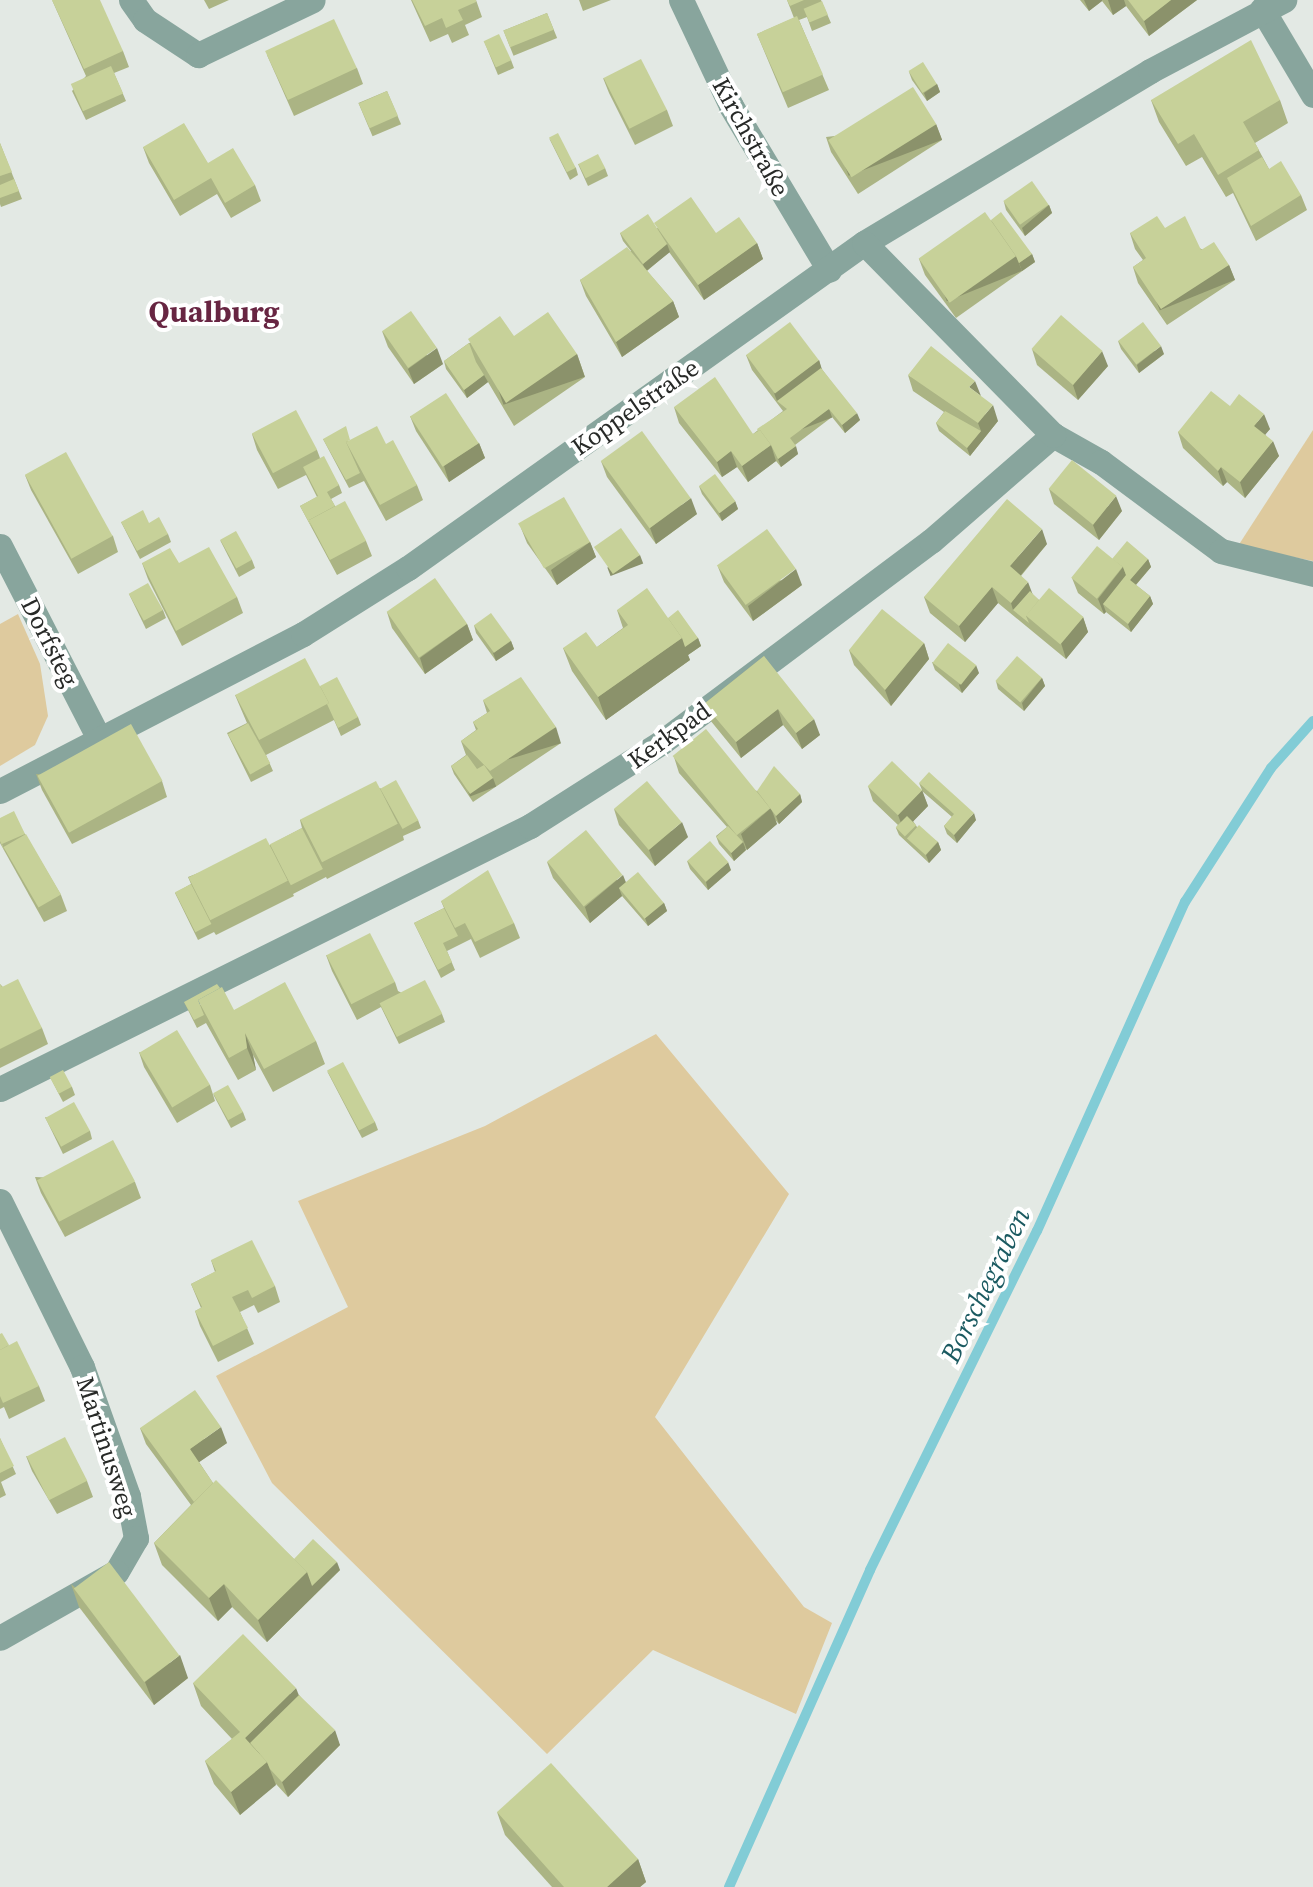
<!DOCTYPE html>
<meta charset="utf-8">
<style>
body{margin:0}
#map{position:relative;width:1313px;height:1887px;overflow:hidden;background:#e3e9e4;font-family:"Source Serif 4",serif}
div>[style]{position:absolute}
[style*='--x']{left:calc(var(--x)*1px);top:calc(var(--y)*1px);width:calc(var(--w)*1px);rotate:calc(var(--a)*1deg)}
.green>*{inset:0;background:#deca9e}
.stream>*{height:10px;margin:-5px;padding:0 5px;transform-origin:5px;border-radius:5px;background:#82ccd6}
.minor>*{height:25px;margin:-12.5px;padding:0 12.5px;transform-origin:12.5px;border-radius:12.5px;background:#88a59d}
.wall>*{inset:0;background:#abb484;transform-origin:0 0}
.shaded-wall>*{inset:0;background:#8b926b;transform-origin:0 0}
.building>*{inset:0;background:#c7d199;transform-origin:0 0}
span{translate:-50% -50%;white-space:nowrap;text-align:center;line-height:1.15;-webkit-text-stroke:8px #fff;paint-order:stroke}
.street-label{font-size:25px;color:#272927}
.water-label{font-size:28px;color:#1b5a61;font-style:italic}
.quarter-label{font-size:30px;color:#672542;font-weight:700}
</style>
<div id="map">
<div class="green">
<div style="clip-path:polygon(1313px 430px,1313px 561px,1238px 546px)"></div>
<div style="clip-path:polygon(18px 614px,40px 664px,48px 716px,35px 745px,0 766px,0 624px)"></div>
<div style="clip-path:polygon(656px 1034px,789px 1194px,655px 1417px,804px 1607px,832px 1623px,796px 1714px,653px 1650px,547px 1754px,272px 1483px,216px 1376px,348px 1307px,298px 1201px,485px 1126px)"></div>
</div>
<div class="stream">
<div style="--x:729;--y:1887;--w:347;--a:-66"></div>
<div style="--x:870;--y:1570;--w:378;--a:-63.8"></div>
<div style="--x:1037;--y:1231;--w:361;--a:-65.8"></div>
<div style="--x:1185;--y:902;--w:159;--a:-57.3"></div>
<div style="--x:1271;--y:768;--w:63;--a:-48.2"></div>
</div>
<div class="minor">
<div style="--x:131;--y:0;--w:24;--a:55"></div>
<div style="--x:145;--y:20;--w:64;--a:33.4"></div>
<div style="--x:198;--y:55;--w:127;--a:-25.6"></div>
<div style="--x:681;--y:0;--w:117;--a:64.7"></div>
<div style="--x:731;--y:106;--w:191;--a:59.1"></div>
<div style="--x:1262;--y:9;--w:100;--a:59.3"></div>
<div style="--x:1053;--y:435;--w:55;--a:29.4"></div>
<div style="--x:1101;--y:462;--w:149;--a:36.6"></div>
<div style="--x:1221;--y:551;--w:95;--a:14"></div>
<div style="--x:0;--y:546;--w:217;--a:62.8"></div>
<div style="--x:0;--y:791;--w:341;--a:-27.4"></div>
<div style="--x:303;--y:634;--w:124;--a:-32.2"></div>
<div style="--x:408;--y:568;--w:560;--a:-35.48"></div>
<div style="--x:864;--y:243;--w:334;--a:-31"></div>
<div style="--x:1150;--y:71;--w:152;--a:-27.9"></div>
<div style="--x:0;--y:1089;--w:592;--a:-26.39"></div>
<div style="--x:530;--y:826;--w:156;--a:-32.5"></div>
<div style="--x:662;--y:742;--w:336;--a:-36.8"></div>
<div style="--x:931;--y:541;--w:162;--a:-41"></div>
<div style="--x:1053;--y:435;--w:269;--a:-134.5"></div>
<div style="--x:0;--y:1201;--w:185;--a:63.7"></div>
<div style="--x:82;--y:1367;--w:137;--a:70.4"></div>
<div style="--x:128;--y:1496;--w:43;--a:79.2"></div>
<div style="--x:136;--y:1538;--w:39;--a:120"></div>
<div style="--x:116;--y:1572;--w:133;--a:150.4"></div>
</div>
<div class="wall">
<div style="clip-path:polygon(52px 0,123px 51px,129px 67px,114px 73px,126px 101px,86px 120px,72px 91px,86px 76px)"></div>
<div style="clip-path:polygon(204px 0,229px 0,209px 9px)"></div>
<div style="clip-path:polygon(411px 0,476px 0,482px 17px,465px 25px,469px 35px,452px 43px,448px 34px,430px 42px)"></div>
<div style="clip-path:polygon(579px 0,611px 0,583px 11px)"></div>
<div style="clip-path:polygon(787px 0,821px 0,831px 23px,812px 31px,807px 17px,799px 20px,829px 90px,788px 108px,757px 34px,794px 18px)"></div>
<div style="clip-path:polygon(1080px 0,1197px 0,1149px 36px,1126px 6px,1113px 15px,1102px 1px,1089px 11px)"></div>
<div style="left:547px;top:13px;width:27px;height:47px;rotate:68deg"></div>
<div style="clip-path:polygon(484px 41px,511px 60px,514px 68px,498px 75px)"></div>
<div style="clip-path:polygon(267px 55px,357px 68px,363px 84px,294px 116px)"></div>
<div style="clip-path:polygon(909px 72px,937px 84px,940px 92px,927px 101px,912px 80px)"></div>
<div style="clip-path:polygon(603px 78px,667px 110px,673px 126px,635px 145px,609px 93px)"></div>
<div style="left:387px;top:91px;width:36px;height:31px;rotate:67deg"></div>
<div style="clip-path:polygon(1151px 100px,1280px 100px,1288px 123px,1255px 143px,1269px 169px,1301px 195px,1307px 210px,1256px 241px,1233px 193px,1226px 197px,1202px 157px,1186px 166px,1159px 122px)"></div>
<div style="clip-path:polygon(936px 124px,942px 140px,858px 194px,831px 152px,826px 137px)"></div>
<div style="clip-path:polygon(549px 138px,576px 168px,578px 175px,570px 180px)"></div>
<div style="clip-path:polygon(0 143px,22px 199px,1px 207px,0 204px)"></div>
<div style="clip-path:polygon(143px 147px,208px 163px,255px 185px,261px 201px,231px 218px,217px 194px,180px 216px,149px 163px)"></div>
<div style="clip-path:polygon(578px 164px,605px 168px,608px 176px,588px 186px)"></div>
<div style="clip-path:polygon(1004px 202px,1049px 205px,1052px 213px,1025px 236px,1006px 210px)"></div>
<div style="clip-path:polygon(991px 220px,1032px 254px,1035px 262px,956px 318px,925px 275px,919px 259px)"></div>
<div style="clip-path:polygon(656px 228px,716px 233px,757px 243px,763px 259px,704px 300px,669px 252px,647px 271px,673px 301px,679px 317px,622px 357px,586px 296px,580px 280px,631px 251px,623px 241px,620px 233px)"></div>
<div style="clip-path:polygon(1165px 228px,1229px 265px,1235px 280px,1167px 325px,1138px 283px,1133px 267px,1143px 260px,1135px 249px,1130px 233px)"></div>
<div style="clip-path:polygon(382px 331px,443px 364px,414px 384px,388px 347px)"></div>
<div style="clip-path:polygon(514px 336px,577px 354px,585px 377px,514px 426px,488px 382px,467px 398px,446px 369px,444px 361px,469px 343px)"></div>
<div style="clip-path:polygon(1118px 341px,1164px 354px,1139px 373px,1121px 349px)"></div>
<div style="clip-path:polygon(1032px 349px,1108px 366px,1078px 400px,1037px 365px)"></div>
<div style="clip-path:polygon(746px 355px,819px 360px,821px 368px,860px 420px,845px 433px,832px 417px,795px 445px,798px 454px,781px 467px,776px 461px,748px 482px,737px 467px,722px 477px,679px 423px,674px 407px,753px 434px,783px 411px,752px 370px)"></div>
<div style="clip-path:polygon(908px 375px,998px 421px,970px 456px,939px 431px,936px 423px,944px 412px,913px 391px)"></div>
<div style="clip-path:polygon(1230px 406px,1270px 429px,1265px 434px,1279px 456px,1245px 498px,1227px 482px,1223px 486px,1183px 448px,1178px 432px)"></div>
<div style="clip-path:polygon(410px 416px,479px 443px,485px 458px,449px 482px,416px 431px)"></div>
<div style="clip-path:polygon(252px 434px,317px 450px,320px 458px,339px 485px,342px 493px,331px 499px,335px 506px,366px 541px,372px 556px,337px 575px,300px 506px,317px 497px,306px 475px,278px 489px,257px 450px)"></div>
<div style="clip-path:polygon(323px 439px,386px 444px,417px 485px,423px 500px,386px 521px,364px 481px,349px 488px)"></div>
<div style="clip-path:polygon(601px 461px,697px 514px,656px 544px,607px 477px)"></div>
<div style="clip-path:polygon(25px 475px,113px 536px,118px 552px,78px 574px,31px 490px)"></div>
<div style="clip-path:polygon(699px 486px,735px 501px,738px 509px,722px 521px,702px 494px)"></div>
<div style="clip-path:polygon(1049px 489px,1122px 511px,1099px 540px,1054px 504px)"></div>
<div style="clip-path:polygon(121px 522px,149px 523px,168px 534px,171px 542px,140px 559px)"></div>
<div style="clip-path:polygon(521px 528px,590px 542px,596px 557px,557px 585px,527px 543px)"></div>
<div style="clip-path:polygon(220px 540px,252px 560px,255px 568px,239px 577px)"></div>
<div style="clip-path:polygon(1047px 544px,1021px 576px,1032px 594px,1039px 600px,1083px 617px,1088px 632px,1066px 659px,998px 603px,965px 642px,930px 613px,924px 597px)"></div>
<div style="clip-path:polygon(1112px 559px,1148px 559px,1151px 567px,1136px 585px,1150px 596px,1153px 604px,1131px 632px,1106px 612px,1104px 614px,1078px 593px,1072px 578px)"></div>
<div style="clip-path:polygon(142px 563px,179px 563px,237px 597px,243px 613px,182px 646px,148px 579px)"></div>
<div style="clip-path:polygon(718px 567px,802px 585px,753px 621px,724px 582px)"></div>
<div style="clip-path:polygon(129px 594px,163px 610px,166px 618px,146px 629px)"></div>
<div style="clip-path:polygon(617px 610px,668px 618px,698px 638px,701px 646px,688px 655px,690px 660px,606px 720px,572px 671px,563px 648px,597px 647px,623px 628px)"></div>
<div style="clip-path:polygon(387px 612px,467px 624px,473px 640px,425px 674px,392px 628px)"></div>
<div style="clip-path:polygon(474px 625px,511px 641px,514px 649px,496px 661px,476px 633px)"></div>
<div style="clip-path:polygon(924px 643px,929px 659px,891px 706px,854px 665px,849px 650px)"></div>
<div style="clip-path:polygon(764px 656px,820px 735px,802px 749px,783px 725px,741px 758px,710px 720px,704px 704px)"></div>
<div style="clip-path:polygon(932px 662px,979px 673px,962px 693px,935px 670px)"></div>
<div style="clip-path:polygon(1042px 678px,1045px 686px,1024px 711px,998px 689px,996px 681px)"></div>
<div style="clip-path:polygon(320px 686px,358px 717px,361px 725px,341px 736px,334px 720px,266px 755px,273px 771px,251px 782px,227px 733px,247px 723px,235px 695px)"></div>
<div style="clip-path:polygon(483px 700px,561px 743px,473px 802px,454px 774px,451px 766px,466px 755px,461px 741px,476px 730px,473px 722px,487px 713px)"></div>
<div style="clip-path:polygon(674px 757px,757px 791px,800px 794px,802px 802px,779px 824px,775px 820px,777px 824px,747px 850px,744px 847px,746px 850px,734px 861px,719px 844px,716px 836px,727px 827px,679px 773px)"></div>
<div style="clip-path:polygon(36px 774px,162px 781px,167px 797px,72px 844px,42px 790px)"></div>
<div style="clip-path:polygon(919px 783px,976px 820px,957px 843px,947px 834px,944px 826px,952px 817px,922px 791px,928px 806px,913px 821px,917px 827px,938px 842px,941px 850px,929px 863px,899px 835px,896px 828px,898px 825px,873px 801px,868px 786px,922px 790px)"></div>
<div style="clip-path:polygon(380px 788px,418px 820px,421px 828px,403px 836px,404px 840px,327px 879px,326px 877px,293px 894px,294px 896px,216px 935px,214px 932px,198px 940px,175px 893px,191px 884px,188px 877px,270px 845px,302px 828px,300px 820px)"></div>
<div style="clip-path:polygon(614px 809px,688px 837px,655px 866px,619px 825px)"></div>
<div style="clip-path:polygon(0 818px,25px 834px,61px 895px,67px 911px,44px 922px,0 843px)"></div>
<div style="clip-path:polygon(687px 861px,731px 870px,708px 890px,690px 869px)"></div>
<div style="clip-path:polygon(547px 862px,626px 882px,664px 903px,667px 911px,648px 926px,622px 896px,590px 923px,553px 878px)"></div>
<div style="clip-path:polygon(441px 901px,514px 923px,520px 938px,480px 958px,471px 939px,447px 951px,455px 970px,441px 978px,414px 923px,444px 908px)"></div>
<div style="clip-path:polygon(326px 955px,395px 982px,398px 991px,442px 1014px,445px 1022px,399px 1044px,381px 1007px,357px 1020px,332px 971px)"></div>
<div style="clip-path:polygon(0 984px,42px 1028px,48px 1044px,0 1068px)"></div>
<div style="clip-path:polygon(184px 1002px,234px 1010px,316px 1041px,325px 1064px,273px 1092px,253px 1055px,256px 1070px,238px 1080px,206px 1023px,197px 1028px)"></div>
<div style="clip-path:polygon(139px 1052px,210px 1085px,215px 1101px,177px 1123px,144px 1067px)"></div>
<div style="clip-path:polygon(327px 1071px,375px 1122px,378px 1130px,362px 1138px)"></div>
<div style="clip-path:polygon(50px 1077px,72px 1087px,75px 1095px,63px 1102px)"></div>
<div style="clip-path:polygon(213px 1094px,243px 1112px,246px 1120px,231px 1128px)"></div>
<div style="clip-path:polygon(45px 1117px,90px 1131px,92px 1139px,63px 1154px)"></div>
<div style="clip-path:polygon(35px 1177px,135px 1182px,141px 1198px,65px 1237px,41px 1193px)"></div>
<div style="clip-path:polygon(211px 1260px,275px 1286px,280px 1302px,258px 1313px,254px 1305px,240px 1312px,254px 1344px,218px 1362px,200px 1326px,195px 1311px,201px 1308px,191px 1284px,215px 1272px)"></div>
<div style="clip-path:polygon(0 1334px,39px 1386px,45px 1401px,9px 1419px,4px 1407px,0 1409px)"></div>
<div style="clip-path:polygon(140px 1428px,227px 1443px,199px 1462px,213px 1483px,294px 1559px,340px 1570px,267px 1642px,232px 1607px,218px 1621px,162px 1565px,154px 1543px,191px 1505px,146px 1444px)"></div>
<div style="clip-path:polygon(0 1438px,16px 1474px,1px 1482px,6px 1495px,0 1498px)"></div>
<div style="clip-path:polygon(26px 1456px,87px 1481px,93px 1497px,57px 1514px,32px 1471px)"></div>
<div style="clip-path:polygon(71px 1584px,188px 1678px,154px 1705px,79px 1607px)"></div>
<div style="clip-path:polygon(193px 1683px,299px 1695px,340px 1745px,288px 1797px,276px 1784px,240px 1815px,214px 1784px,205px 1761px,232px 1739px,201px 1706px)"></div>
<div style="clip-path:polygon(497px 1812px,638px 1859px,646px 1882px,640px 1887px,552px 1887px,505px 1835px)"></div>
</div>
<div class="shaded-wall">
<div style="clip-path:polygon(1084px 0,1102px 0,1102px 1px,1089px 11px)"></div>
<div style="clip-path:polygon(1108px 0,1124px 0,1126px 6px,1113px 15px)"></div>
<div style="clip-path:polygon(1171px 0,1197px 0,1149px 36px,1144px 21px)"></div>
<div style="clip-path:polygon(937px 84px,940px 92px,927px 101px,924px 93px)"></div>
<div style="left:936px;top:124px;width:17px;height:100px;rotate:69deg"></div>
<div style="clip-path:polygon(1049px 205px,1052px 213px,1025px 236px,1022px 228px)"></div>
<div style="clip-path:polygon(757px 243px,763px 259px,704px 300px,698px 285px)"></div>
<div style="clip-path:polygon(667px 244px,670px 252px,645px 272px,643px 264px)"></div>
<div style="clip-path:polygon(1032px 254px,1035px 262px,1022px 271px,1019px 263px)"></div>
<div style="left:1016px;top:256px;width:16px;height:81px;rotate:68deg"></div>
<div style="left:1229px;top:265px;width:16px;height:81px;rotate:68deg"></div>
<div style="clip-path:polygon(673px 301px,679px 317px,622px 357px,616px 342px)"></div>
<div style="clip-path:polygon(1161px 346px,1164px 354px,1139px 373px,1137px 365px)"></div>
<div style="clip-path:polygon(437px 348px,443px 364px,414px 384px,408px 369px)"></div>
<div style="clip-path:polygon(1102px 351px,1108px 366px,1078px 400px,1073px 385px)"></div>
<div style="left:577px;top:354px;width:24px;height:86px;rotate:71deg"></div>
<div style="clip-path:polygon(819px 360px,824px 376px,777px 401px,774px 393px)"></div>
<div style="clip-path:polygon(484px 375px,488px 382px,467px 398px,464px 390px)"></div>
<div style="clip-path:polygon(975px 381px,981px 396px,969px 387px)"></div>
<div style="clip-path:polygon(993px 405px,998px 421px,970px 456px,967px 448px,981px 431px,978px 423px)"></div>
<div style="left:829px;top:409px;width:9px;height:49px;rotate:69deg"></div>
<div style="clip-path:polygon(857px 413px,860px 420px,845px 433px,842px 425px)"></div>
<div style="clip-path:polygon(1264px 414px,1270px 429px,1260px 441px,1254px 426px)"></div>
<div style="clip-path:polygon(1273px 441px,1279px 456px,1245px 498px,1240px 482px)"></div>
<div style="clip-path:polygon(479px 443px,485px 458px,449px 482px,444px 466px)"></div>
<div style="clip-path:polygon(771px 445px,776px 461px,748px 482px,742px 466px)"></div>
<div style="clip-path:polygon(796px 446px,798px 454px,781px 467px,778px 459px)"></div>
<div style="clip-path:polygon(731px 451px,737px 467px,722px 477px,717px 462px)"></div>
<div style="clip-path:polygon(1221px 467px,1227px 482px,1223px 486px,1218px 471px)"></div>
<div style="clip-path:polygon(1116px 496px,1122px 511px,1099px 540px,1093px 525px)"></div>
<div style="clip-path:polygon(691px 498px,697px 514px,656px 544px,650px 528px)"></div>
<div style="clip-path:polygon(735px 501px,738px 509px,722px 521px,719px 513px)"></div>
<div style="clip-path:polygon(1042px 529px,1047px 544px,1015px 582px,1010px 566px)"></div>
<div style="clip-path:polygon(590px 542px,596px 557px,557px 585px,551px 570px)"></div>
<div style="left:640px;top:555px;width:9px;height:35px;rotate:69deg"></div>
<div style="clip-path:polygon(1148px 559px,1151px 567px,1133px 588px,1130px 580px)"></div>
<div style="clip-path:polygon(1123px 567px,1129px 583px,1103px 604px,1106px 612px,1104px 614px,1098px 599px)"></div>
<div style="clip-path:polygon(796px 569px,802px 585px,753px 621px,748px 606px)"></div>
<div style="clip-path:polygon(1028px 582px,1034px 598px,1013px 610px,1011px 603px)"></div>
<div style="clip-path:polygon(992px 587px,998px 603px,965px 642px,959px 626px)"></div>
<div style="clip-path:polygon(1150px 596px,1153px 604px,1131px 632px,1128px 624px)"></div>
<div style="clip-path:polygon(1083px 617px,1088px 632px,1066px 659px,1061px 643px)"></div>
<div style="clip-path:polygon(467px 624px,473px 640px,425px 674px,420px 658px)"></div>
<div style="clip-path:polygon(682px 638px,698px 638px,701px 646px,688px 655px,690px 660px,606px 720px,598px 697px)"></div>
<div style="clip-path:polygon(511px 641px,514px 649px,496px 661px,493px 653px)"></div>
<div style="clip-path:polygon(924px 643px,929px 659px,891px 706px,885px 690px)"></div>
<div style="clip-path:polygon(976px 665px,979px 673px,962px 693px,959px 685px)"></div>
<div style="clip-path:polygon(1042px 678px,1045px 686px,1024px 711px,1022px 703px)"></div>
<div style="clip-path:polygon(778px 709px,783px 725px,741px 758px,736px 742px)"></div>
<div style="clip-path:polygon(814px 719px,820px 735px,802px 749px,796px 733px)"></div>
<div style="left:556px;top:727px;width:17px;height:79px;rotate:73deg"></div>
<div style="left:493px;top:778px;width:9px;height:28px;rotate:69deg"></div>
<div style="clip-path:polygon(922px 790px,928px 806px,904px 831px,898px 815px)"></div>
<div style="clip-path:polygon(800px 794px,802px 802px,779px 824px,776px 816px)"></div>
<div style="clip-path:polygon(771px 808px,777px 824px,747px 850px,741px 834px)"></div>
<div style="clip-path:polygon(974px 813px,976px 820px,957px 843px,954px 835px)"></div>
<div style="clip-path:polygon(682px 822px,688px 837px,655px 866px,649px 850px)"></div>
<div style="clip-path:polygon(743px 842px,746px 850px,734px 861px,731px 853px)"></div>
<div style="clip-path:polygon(938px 842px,941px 850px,929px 863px,926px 855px)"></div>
<div style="clip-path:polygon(728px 862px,731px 870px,708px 890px,706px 882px)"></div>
<div style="clip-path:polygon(623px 875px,629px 890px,619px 888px,622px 896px,590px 923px,585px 907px)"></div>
<div style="clip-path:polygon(664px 903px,667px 911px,648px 926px,645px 918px)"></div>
<div style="clip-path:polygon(245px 1033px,253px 1055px,256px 1070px,247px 1048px)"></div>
<div style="clip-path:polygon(221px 1427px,227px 1443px,195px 1465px,190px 1449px)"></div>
<div style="clip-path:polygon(337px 1562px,340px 1570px,267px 1642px,258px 1620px,307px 1572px)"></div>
<div style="clip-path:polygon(224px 1584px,232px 1607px,218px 1621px,209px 1598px)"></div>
<div style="clip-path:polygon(180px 1655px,188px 1678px,154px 1705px,145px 1682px)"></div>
<div style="clip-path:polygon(296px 1688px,305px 1711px,258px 1756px,245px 1738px)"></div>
<div style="clip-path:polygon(335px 1730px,340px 1745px,288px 1797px,282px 1782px)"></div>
<div style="clip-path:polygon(267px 1762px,276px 1785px,240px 1815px,231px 1792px)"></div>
<div style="clip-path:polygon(638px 1859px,646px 1882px,640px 1887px,607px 1887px)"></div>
</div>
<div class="building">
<div style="clip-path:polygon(52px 0,100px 0,123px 51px,84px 69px)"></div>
<div style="clip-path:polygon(412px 0,476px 0,476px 2px,458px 10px,463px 20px,446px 28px,442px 18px,425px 26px)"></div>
<div style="clip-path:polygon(787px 0,804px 0,790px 6px)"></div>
<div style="clip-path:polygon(1128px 0,1171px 0,1144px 21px)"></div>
<div style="left:822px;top:1px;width:15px;height:20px;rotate:67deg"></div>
<div style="left:547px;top:13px;width:18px;height:47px;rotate:68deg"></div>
<div style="left:797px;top:16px;width:64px;height:44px;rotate:66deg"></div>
<div style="left:334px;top:19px;width:54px;height:76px;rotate:65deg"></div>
<div style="left:499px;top:34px;width:29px;height:17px;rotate:65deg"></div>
<div style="clip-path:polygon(1251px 40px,1280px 100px,1243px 122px,1259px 150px,1218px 175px,1194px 134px,1178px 144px,1151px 100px)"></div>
<div style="left:641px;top:59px;width:57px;height:42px;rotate:63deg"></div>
<div style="left:923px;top:62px;width:26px;height:17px;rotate:58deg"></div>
<div style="left:111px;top:66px;width:30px;height:44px;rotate:66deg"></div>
<div style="left:913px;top:87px;width:44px;height:100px;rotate:58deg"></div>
<div style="left:387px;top:91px;width:27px;height:31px;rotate:66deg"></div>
<div style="clip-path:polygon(184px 123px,208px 163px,233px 148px,255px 185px,225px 203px,211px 178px,174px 200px,143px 147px)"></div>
<div style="left:558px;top:133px;width:39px;height:10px;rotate:63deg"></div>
<div style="clip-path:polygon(0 143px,12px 172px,0 176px)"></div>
<div style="left:598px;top:154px;width:16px;height:22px;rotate:63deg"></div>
<div style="clip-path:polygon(1262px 157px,1269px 169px,1281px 161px,1301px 195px,1251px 226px,1227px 178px)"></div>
<div style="clip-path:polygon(14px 179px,19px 191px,0 198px,0 185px)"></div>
<div style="left:1032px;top:181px;width:29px;height:35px;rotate:55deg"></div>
<div style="clip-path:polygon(691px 197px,716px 233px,739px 217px,757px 243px,698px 285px,654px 223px)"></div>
<div style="left:985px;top:212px;width:54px;height:81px;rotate:55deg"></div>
<div style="clip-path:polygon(1001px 212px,1032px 254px,1019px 263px,1016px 256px,991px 220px)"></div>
<div style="clip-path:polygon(648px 214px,667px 244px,643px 264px,620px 233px)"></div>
<div style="clip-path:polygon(1157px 216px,1165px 228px,1185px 216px,1201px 250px,1214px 242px,1229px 265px,1161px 309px,1133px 267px,1146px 258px,1130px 233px)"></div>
<div style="clip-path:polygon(627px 247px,673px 301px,616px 342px,580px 280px)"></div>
<div style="left:411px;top:311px;width:45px;height:35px;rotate:55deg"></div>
<div style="clip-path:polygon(548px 312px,577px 354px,506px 403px,468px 339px,500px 316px,514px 336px)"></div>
<div style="left:1061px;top:315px;width:55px;height:45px;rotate:41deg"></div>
<div style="left:790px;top:322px;width:48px;height:55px;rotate:53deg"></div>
<div style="left:1143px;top:322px;width:30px;height:31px;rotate:53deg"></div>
<div style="clip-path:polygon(469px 343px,476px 362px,484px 375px,464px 390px,444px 361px)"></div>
<div style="clip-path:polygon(931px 346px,975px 381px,969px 387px,993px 405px,978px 423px,908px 375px)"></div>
<div style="clip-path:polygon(821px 368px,857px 413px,842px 425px,829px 409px,790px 438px,796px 446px,778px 459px,771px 445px,760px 430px,758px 431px,757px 429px,787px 409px,777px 401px)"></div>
<div style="clip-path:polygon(715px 377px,753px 434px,760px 430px,771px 445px,742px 466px,731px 451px,717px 462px,674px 407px)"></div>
<div style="clip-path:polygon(1211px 391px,1230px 406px,1239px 394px,1264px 414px,1254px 426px,1273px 441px,1240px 482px,1221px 467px,1218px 471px,1178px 432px)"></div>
<div style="left:446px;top:393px;width:60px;height:43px;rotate:57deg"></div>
<div style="left:296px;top:410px;width:45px;height:50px;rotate:62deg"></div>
<div style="clip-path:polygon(945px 411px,981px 431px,967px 448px,936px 423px)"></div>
<div style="clip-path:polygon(346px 426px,350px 440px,346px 442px,360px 473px,346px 480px,323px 439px)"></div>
<div style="clip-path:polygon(377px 426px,386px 444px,393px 440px,417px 485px,380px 505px,346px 442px)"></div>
<div style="left:642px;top:431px;width:83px;height:51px;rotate:54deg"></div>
<div style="left:66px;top:452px;width:96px;height:47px;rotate:61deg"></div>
<div style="clip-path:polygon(324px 456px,339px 485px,327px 492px,335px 506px,309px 520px,312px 528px,300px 506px,318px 496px,303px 467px)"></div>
<div style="left:1072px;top:460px;width:57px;height:37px;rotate:39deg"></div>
<div style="left:715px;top:474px;width:34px;height:20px;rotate:53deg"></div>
<div style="left:564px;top:497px;width:52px;height:53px;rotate:60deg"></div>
<div style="clip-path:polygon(1007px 499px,1042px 529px,1010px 566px,1028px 582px,1011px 603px,992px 587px,959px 626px,924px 597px)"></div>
<div style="left:345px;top:501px;width:45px;height:41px;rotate:62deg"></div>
<div style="clip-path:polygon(143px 510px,149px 523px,159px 517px,168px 534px,137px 551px,121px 522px)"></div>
<div style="left:621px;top:528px;width:33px;height:33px;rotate:55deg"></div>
<div style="left:767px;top:529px;width:49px;height:62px;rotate:54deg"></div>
<div style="left:236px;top:531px;width:33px;height:18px;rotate:61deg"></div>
<div style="clip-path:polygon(1127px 541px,1148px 559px,1130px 580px,1150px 596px,1128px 624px,1103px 604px,1126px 575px,1123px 567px,1112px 559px)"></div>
<div style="left:1097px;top:546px;width:33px;height:41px;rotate:39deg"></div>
<div style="clip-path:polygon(209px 547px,237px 597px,176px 631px,142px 563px,170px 548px,179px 563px)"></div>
<div style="left:435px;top:578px;width:56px;height:59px;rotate:55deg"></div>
<div style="left:148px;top:583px;width:31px;height:22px;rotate:61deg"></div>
<div style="clip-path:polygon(647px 588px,682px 638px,598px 697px,563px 648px,586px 632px,597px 647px,628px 625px,617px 610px)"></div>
<div style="left:1049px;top:588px;width:45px;height:36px;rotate:40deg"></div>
<div style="clip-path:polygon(1030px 591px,1039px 600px,1026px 616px,1029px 623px,1013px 610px)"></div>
<div style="clip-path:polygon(882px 609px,924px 643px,885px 690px,849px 650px)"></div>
<div style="clip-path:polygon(678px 610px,698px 638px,685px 647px,682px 638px,668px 618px)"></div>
<div style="left:491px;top:613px;width:34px;height:21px;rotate:54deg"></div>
<div style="left:948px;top:643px;width:36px;height:25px;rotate:38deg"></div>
<div style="clip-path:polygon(764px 656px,814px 719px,796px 733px,778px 709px,736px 742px,704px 704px)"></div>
<div style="left:1017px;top:656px;width:33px;height:33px;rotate:41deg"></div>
<div style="left:305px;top:658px;width:51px;height:79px;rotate:62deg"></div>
<div style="clip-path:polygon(337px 677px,358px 717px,338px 728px,327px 704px,329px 703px,320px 686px)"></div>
<div style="clip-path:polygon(521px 677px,556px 727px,490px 771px,461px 741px,478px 729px,473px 722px,490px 711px,483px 700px)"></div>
<div style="left:248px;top:723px;width:46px;height:23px;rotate:61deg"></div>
<div style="left:131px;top:724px;width:65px;height:107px;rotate:61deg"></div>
<div style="left:706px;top:729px;width:102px;height:43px;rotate:51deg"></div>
<div style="clip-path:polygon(467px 755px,477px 769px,484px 765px,493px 778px,470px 794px,451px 766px)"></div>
<div style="left:892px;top:761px;width:42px;height:35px;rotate:44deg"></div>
<div style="clip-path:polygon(774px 766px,800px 794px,776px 816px,757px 791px)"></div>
<div style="clip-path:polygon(929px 772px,974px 813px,954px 835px,944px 826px,954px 814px,919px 783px)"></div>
<div style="left:396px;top:780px;width:46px;height:18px;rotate:61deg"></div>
<div style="left:376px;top:781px;width:48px;height:85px;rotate:63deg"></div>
<div style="left:647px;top:781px;width:54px;height:43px;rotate:50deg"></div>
<div style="clip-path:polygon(14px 811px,25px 834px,2px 844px,5px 852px,0 841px,0 818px)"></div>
<div style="left:907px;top:816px;width:13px;height:16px;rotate:45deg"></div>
<div style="left:919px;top:825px;width:25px;height:18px;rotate:42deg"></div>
<div style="left:728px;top:826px;width:22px;height:16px;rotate:47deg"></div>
<div style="left:302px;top:828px;width:46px;height:36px;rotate:63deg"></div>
<div style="left:586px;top:830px;width:58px;height:50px;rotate:51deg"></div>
<div style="left:26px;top:834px;width:70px;height:26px;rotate:60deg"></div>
<div style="left:266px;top:838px;width:48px;height:87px;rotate:63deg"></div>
<div style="left:710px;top:841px;width:28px;height:30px;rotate:49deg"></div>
<div style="clip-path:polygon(488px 870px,514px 923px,475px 942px,465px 923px,455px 928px,441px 901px)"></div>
<div style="left:638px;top:872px;width:40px;height:25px;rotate:50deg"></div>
<div style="left:191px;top:884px;width:45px;height:18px;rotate:63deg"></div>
<div style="clip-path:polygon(444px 908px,458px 936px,443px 943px,452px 962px,438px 970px,414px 923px)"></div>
<div style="left:370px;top:933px;width:55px;height:49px;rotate:63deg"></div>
<div style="clip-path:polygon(18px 979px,42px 1028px,0 1049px,0 984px,2px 987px)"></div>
<div style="left:425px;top:980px;width:38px;height:51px;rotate:63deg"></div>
<div style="clip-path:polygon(285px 982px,316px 1041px,264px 1069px,245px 1033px,247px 1048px,229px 1058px,198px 1000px,222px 987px,234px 1010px)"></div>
<div style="clip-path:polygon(217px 984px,220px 988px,198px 1000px,204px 1015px,194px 1020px,184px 1002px)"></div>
<div style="left:177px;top:1030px;width:64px;height:44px;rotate:59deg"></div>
<div style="left:343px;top:1062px;width:68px;height:18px;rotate:62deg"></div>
<div style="left:63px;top:1070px;width:19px;height:15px;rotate:62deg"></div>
<div style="left:228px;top:1085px;width:31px;height:17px;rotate:61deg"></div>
<div style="left:74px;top:1102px;width:33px;height:33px;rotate:61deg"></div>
<div style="left:113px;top:1140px;width:47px;height:86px;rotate:62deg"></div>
<div style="clip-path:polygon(252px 1240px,275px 1286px,252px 1298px,248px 1290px,232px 1297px,248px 1328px,213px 1346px,195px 1311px,202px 1307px,191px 1284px,216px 1271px,211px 1260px)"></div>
<div style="clip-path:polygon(2px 1333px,9px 1345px,0 1350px,0 1334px)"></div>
<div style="clip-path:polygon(17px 1341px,39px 1386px,3px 1403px,0 1396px,0 1350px)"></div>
<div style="clip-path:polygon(195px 1390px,221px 1427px,190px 1449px,213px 1483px,194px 1502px,140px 1428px)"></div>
<div style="left:65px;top:1437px;width:49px;height:43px;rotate:63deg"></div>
<div style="clip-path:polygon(0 1438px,14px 1466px,0 1473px)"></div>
<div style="clip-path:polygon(216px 1480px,307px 1572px,258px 1620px,224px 1584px,209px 1598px,154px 1543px)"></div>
<div style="clip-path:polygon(313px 1539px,337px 1562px,312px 1586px,307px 1572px,294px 1559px)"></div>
<div style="left:109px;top:1562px;width:117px;height:44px;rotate:53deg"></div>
<div style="clip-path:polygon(243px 1634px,296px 1688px,245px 1738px,267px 1762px,231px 1792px,205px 1761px,240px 1732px,193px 1683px)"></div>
<div style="clip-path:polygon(299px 1695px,335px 1730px,282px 1782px,270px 1769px,267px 1762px,250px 1743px)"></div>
<div style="clip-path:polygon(551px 1763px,638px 1859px,607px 1887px,564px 1887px,497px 1812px)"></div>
</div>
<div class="street-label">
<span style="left:751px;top:137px;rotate:61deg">Kirchstraße</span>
<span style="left:635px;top:407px;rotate:-35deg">Koppelstraße</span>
<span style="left:50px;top:642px;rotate:63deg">Dorfsteg</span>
<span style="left:669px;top:735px;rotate:-36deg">Kerkpad</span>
<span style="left:107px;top:1447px;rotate:72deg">Martinusweg</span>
</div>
<div class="water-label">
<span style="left:985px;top:1285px;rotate:-64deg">Borschegraben</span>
</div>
<div class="quarter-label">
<span style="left:214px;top:312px">Qualburg</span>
</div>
</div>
